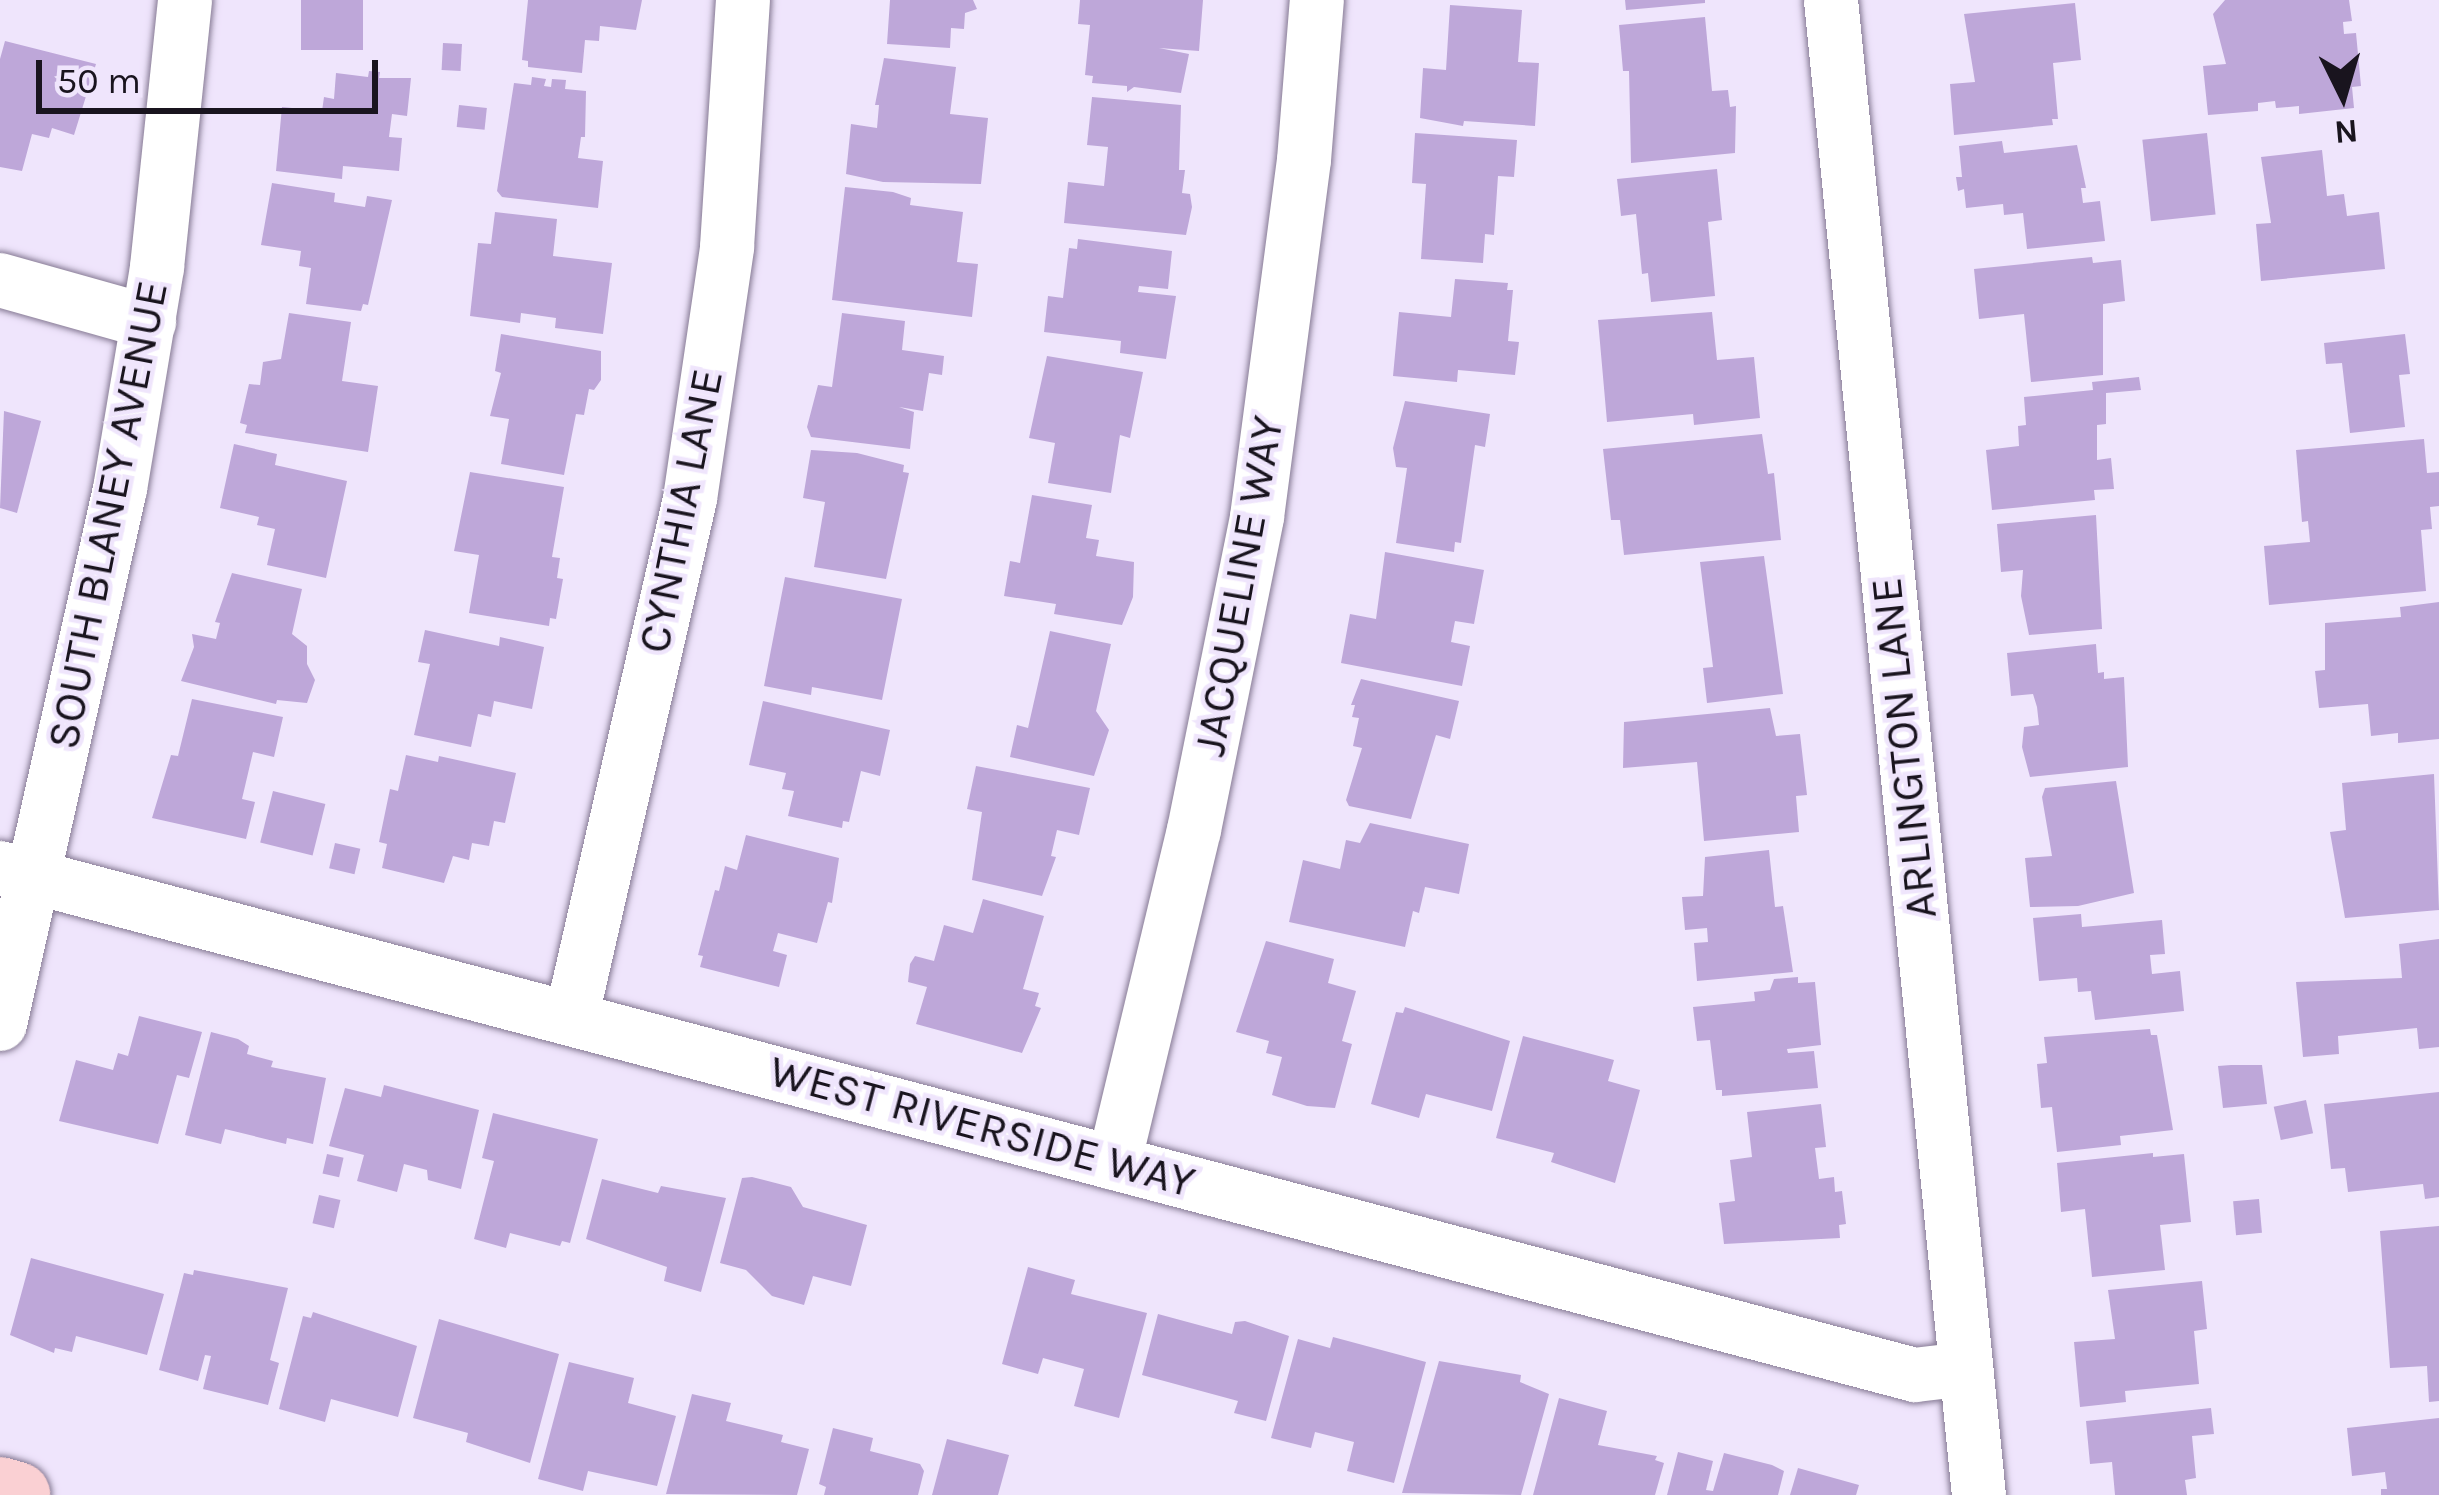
<!DOCTYPE html>
<style>
body{margin:0}
#map{position:relative;width:2439px;height:1495px;overflow:hidden;background:#efe5fc;font-family:Karla,sans-serif}
div>[style]{position:absolute}
[style*='--x']{left:calc(var(--x)*1px);top:calc(var(--y)*1px);width:calc(var(--w)*1px);rotate:calc(var(--a)*1deg)}
.building>*{inset:0;background:#bea7d9;transform-origin:0 0}
.roads{filter:drop-shadow(0 0 3px #867a94) drop-shadow(0 0 3px #867a94)}
.minor>*{height:54px;margin:-27px;padding:0 27px;transform-origin:27px;border-radius:27px;background:#fff}
.major>*{height:66px;margin:-33px;padding:0 33px;transform-origin:33px;border-radius:33px;background:#fad0d3}
span{translate:-50% -50%;white-space:nowrap;text-align:center;line-height:1.15;-webkit-text-stroke:9px #efe5fc;paint-order:stroke}
.street-label{font-size:45px;color:#19141e}
.north{position:absolute;left:2283px;top:36px;width:120px;height:120px;-webkit-text-stroke:9px #efe5fc;paint-order:stroke;rotate:175deg;font-size:33px;font-weight:700;line-height:48px;text-align:center;color:#19141e}
.north::after{content:'';display:block;margin:auto;width:42px;height:54px;background:#19141e;clip-path:polygon(50% 0,100% 100%,50% 72%,0 100%)}
.scale{position:absolute;left:36px;top:60px;width:342px;height:54px;box-sizing:border-box;border:6px solid #19141e;border-top:0;padding-left:15px;font-size:36px;line-height:42px;white-space:nowrap;color:#19141e;-webkit-text-stroke:9px #efe5fc;paint-order:stroke}
</style>
<div id="map">
<div class="building">
<div style="left:301px;top:0;width:62px;height:50px"></div>
<div style="clip-path:polygon(528px 0,642px 0,636px 30px,600px 26px,599px 41px,585px 40px,582px 73px,528px 67px,528px 61px,522px 60px)"></div>
<div style="clip-path:polygon(890px 0,973px 0,977px 9px,965px 13px,964px 29px,951px 28px,950px 48px,887px 44px)"></div>
<div style="clip-path:polygon(1080px 0,1203px 0,1199px 51px,1159px 48px,1189px 54px,1181px 93px,1134px 87px,1127px 92px,1127px 86px,1092px 83px,1093px 76px,1085px 75px,1090px 25px,1078px 24px)"></div>
<div style="clip-path:polygon(1625px 0,1705px 0,1705px 3px,1626px 10px)"></div>
<div style="clip-path:polygon(2225px 0,2349px 0,2352px 21px,2343px 22px,2344px 34px,2356px 33px,2361px 86px,2352px 87px,2354px 108px,2299px 114px,2299px 106px,2276px 108px,2275px 101px,2258px 103px,2258px 111px,2208px 115px,2203px 66px,2226px 64px,2213px 14px)"></div>
<div style="clip-path:polygon(2075px 3px,2081px 60px,2053px 63px,2058px 119px,2052px 119px,2053px 125px,1954px 135px,1950px 84px,1975px 82px,1964px 14px)"></div>
<div style="clip-path:polygon(1450px 5px,1522px 10px,1518px 62px,1539px 63px,1535px 126px,1464px 121px,1463px 126px,1420px 118px,1423px 68px,1446px 70px)"></div>
<div style="clip-path:polygon(1705px 17px,1712px 91px,1728px 90px,1730px 107px,1736px 106px,1735px 153px,1631px 163px,1629px 71px,1623px 71px,1619px 25px)"></div>
<div style="clip-path:polygon(5px 41px,96px 64px,74px 135px,52px 128px,49px 138px,32px 134px,22px 171px,0 167px,0 59px)"></div>
<div style="left:443px;top:43px;width:19px;height:27px;rotate:3deg"></div>
<div style="clip-path:polygon(884px 58px,956px 67px,950px 114px,988px 118px,981px 184px,883px 182px,846px 174px,851px 124px,877px 128px,879px 105px,875px 105px)"></div>
<div style="clip-path:polygon(369px 71px,380px 72px,379px 78px,411px 78px,407px 116px,392px 114px,389px 137px,402px 138px,399px 171px,343px 166px,342px 179px,276px 171px,282px 107px,322px 111px,324px 97px,334px 99px,336px 73px,368px 77px)"></div>
<div style="clip-path:polygon(532px 77px,546px 79px,544px 86px,551px 87px,552px 79px,566px 80px,565px 89px,586px 91px,585px 137px,581px 137px,578px 158px,603px 161px,598px 208px,502px 197px,497px 191px,514px 83px,531px 85px)"></div>
<div style="clip-path:polygon(1092px 97px,1181px 105px,1179px 170px,1185px 170px,1182px 193px,1190px 194px,1192px 207px,1186px 235px,1064px 223px,1068px 182px,1104px 186px,1108px 147px,1087px 145px)"></div>
<div style="left:459px;top:105px;width:28px;height:22px;rotate:6deg"></div>
<div style="clip-path:polygon(1415px 133px,1517px 140px,1514px 177px,1498px 176px,1494px 235px,1485px 234px,1483px 263px,1421px 259px,1426px 184px,1412px 183px)"></div>
<div style="left:2207px;top:133px;width:82px;height:65px;rotate:84deg"></div>
<div style="clip-path:polygon(2002px 141px,2004px 153px,2077px 145px,2086px 188px,2081px 188px,2083px 203px,2100px 201px,2105px 241px,2027px 249px,2023px 213px,2004px 215px,2003px 204px,1966px 208px,1964px 189px,1958px 191px,1956px 177px,1962px 177px,1959px 146px)"></div>
<div style="clip-path:polygon(2322px 150px,2327px 196px,2344px 194px,2347px 216px,2379px 212px,2385px 269px,2261px 281px,2256px 224px,2271px 223px,2261px 157px)"></div>
<div style="clip-path:polygon(1717px 169px,1722px 220px,1708px 222px,1715px 296px,1651px 302px,1648px 273px,1642px 274px,1636px 214px,1621px 216px,1617px 179px)"></div>
<div style="clip-path:polygon(272px 183px,335px 193px,334px 202px,365px 207px,367px 196px,392px 200px,368px 305px,363px 304px,361px 311px,306px 304px,311px 268px,299px 266px,301px 251px,261px 245px)"></div>
<div style="clip-path:polygon(845px 187px,893px 192px,911px 198px,910px 205px,963px 212px,957px 262px,978px 264px,972px 317px,832px 300px)"></div>
<div style="clip-path:polygon(495px 212px,557px 219px,553px 256px,612px 263px,603px 334px,555px 328px,556px 318px,521px 313px,520px 323px,470px 316px,478px 243px,491px 244px)"></div>
<div style="clip-path:polygon(1078px 239px,1172px 251px,1168px 289px,1139px 286px,1138px 292px,1176px 296px,1166px 359px,1120px 353px,1121px 341px,1044px 332px,1048px 296px,1063px 298px,1069px 248px,1077px 249px)"></div>
<div style="clip-path:polygon(2092px 257px,2093px 263px,2121px 260px,2125px 301px,2103px 304px,2103px 375px,2031px 382px,2024px 314px,1979px 319px,1974px 269px)"></div>
<div style="clip-path:polygon(1455px 279px,1508px 283px,1507px 290px,1513px 290px,1508px 341px,1519px 342px,1515px 375px,1458px 370px,1457px 382px,1393px 376px,1399px 312px,1451px 317px)"></div>
<div style="clip-path:polygon(1712px 312px,1717px 360px,1754px 357px,1760px 418px,1694px 425px,1693px 414px,1607px 422px,1598px 320px)"></div>
<div style="clip-path:polygon(289px 313px,351px 322px,342px 381px,378px 386px,368px 452px,245px 433px,247px 425px,240px 423px,249px 384px,260px 385px,263px 362px,281px 359px)"></div>
<div style="clip-path:polygon(842px 313px,905px 321px,902px 350px,944px 356px,942px 375px,929px 373px,923px 411px,899px 407px,914px 412px,910px 449px,811px 437px,807px 427px,818px 385px,832px 387px)"></div>
<div style="clip-path:polygon(501px 334px,601px 351px,601px 380px,594px 390px,589px 389px,584px 415px,576px 414px,564px 475px,501px 464px,509px 419px,490px 416px,501px 373px,495px 371px)"></div>
<div style="clip-path:polygon(2405px 334px,2410px 374px,2399px 375px,2405px 427px,2350px 433px,2342px 363px,2326px 364px,2324px 343px)"></div>
<div style="clip-path:polygon(1047px 356px,1143px 372px,1130px 438px,1120px 435px,1111px 493px,1048px 483px,1055px 443px,1029px 438px)"></div>
<div style="clip-path:polygon(2139px 377px,2141px 390px,2106px 393px,2106px 424px,2097px 425px,2097px 460px,2111px 458px,2114px 489px,2094px 490px,2095px 500px,1992px 510px,1986px 450px,2019px 446px,2018px 426px,2026px 425px,2024px 397px,2093px 390px,2092px 382px)"></div>
<div style="clip-path:polygon(1405px 401px,1490px 414px,1485px 447px,1475px 445px,1461px 543px,1455px 542px,1454px 552px,1396px 543px,1407px 468px,1396px 467px,1393px 448px)"></div>
<div style="clip-path:polygon(4px 411px,41px 421px,17px 513px,0 508px)"></div>
<div style="clip-path:polygon(1762px 434px,1768px 474px,1774px 473px,1781px 540px,1624px 555px,1620px 520px,1611px 520px,1603px 449px)"></div>
<div style="clip-path:polygon(2424px 439px,2427px 473px,2439px 472px,2439px 506px,2430px 507px,2432px 529px,2421px 530px,2426px 591px,2269px 605px,2264px 546px,2310px 542px,2308px 521px,2302px 522px,2296px 450px)"></div>
<div style="clip-path:polygon(234px 444px,277px 454px,275px 465px,347px 481px,326px 578px,267px 565px,275px 529px,257px 525px,259px 517px,220px 508px)"></div>
<div style="clip-path:polygon(811px 450px,857px 453px,904px 465px,903px 472px,909px 473px,886px 579px,814px 567px,825px 502px,803px 498px)"></div>
<div style="clip-path:polygon(470px 472px,564px 487px,552px 557px,560px 558px,557px 578px,563px 579px,556px 619px,550px 618px,549px 626px,469px 613px,479px 555px,454px 551px)"></div>
<div style="clip-path:polygon(1032px 495px,1092px 505px,1086px 538px,1099px 540px,1096px 556px,1134px 562px,1133px 597px,1122px 625px,1054px 614px,1056px 604px,1004px 596px,1010px 561px,1020px 563px)"></div>
<div style="clip-path:polygon(2096px 515px,2102px 629px,2029px 635px,2021px 596px,2023px 570px,2001px 572px,1997px 524px)"></div>
<div style="clip-path:polygon(1385px 552px,1484px 570px,1474px 624px,1455px 621px,1451px 642px,1470px 646px,1462px 686px,1341px 663px,1350px 614px,1376px 619px)"></div>
<div style="clip-path:polygon(1764px 556px,1783px 694px,1707px 703px,1703px 668px,1713px 667px,1700px 562px)"></div>
<div style="clip-path:polygon(232px 573px,302px 589px,292px 634px,307px 646px,307px 664px,315px 680px,307px 703px,277px 700px,276px 704px,181px 681px,194px 647px,192px 634px,216px 639px,220px 623px,215px 622px)"></div>
<div style="clip-path:polygon(785px 577px,902px 599px,882px 700px,812px 687px,811px 695px,764px 686px)"></div>
<div style="clip-path:polygon(2439px 602px,2439px 739px,2398px 743px,2398px 733px,2371px 736px,2368px 704px,2319px 708px,2315px 671px,2325px 670px,2325px 623px,2401px 617px,2400px 607px)"></div>
<div style="clip-path:polygon(425px 630px,499px 646px,500px 637px,544px 647px,532px 709px,494px 701px,491px 717px,478px 714px,471px 747px,414px 735px,430px 664px,418px 662px)"></div>
<div style="clip-path:polygon(1050px 631px,1111px 644px,1096px 711px,1109px 730px,1094px 776px,1010px 757px,1017px 725px,1028px 728px)"></div>
<div style="clip-path:polygon(2096px 644px,2098px 673px,2104px 672px,2104px 679px,2124px 677px,2128px 767px,2030px 777px,2022px 747px,2024px 727px,2039px 725px,2037px 707px,2033px 694px,2011px 696px,2007px 653px)"></div>
<div style="clip-path:polygon(1361px 679px,1459px 701px,1450px 739px,1436px 735px,1411px 819px,1349px 806px,1346px 800px,1362px 748px,1353px 746px,1359px 718px,1352px 717px,1355px 705px,1351px 705px)"></div>
<div style="clip-path:polygon(192px 699px,283px 717px,274px 757px,253px 752px,242px 799px,255px 802px,246px 839px,152px 818px,171px 755px,178px 756px)"></div>
<div style="clip-path:polygon(763px 701px,890px 730px,880px 776px,861px 771px,849px 822px,843px 821px,842px 828px,788px 816px,794px 791px,782px 789px,786px 773px,749px 765px)"></div>
<div style="clip-path:polygon(1770px 708px,1776px 736px,1800px 734px,1807px 795px,1796px 796px,1799px 832px,1704px 841px,1697px 762px,1623px 768px,1624px 722px)"></div>
<div style="clip-path:polygon(406px 755px,438px 762px,439px 756px,516px 773px,505px 823px,494px 821px,489px 846px,472px 843px,469px 860px,453px 856px,444px 883px,382px 868px,387px 844px,379px 842px,390px 789px,398px 791px)"></div>
<div style="clip-path:polygon(976px 766px,1090px 788px,1079px 835px,1057px 830px,1051px 856px,1056px 857px,1042px 896px,972px 880px,982px 812px,967px 809px)"></div>
<div style="clip-path:polygon(2434px 774px,2439px 910px,2345px 918px,2330px 832px,2346px 830px,2342px 783px)"></div>
<div style="clip-path:polygon(2116px 781px,2134px 893px,2078px 906px,2030px 907px,2025px 858px,2052px 856px,2042px 797px,2045px 788px)"></div>
<div style="left:273px;top:791px;width:54px;height:53px;rotate:14deg"></div>
<div style="clip-path:polygon(1370px 823px,1469px 844px,1459px 894px,1425px 887px,1419px 913px,1413px 911px,1405px 947px,1289px 922px,1303px 860px,1340px 869px,1346px 840px,1360px 843px)"></div>
<div style="clip-path:polygon(746px 835px,839px 858px,832px 903px,828px 902px,817px 943px,778px 933px,773px 951px,787px 955px,779px 987px,700px 967px,703px 956px,698px 955px,715px 890px,719px 891px,725px 866px,737px 870px)"></div>
<div style="left:335px;top:843px;width:26px;height:26px;rotate:13deg"></div>
<div style="clip-path:polygon(1769px 850px,1775px 907px,1783px 906px,1793px 972px,1697px 981px,1694px 943px,1708px 942px,1707px 928px,1685px 930px,1682px 897px,1703px 896px,1705px 857px)"></div>
<div style="clip-path:polygon(983px 899px,1044px 916px,1023px 989px,1039px 993px,1035px 1006px,1041px 1008px,1022px 1053px,916px 1024px,927px 987px,908px 982px,910px 964px,915px 956px,934px 961px,944px 925px,973px 933px)"></div>
<div style="clip-path:polygon(2081px 914px,2082px 927px,2162px 920px,2165px 954px,2150px 955px,2152px 974px,2180px 971px,2184px 1011px,2095px 1020px,2091px 991px,2078px 992px,2077px 978px,2039px 981px,2033px 918px)"></div>
<div style="clip-path:polygon(2439px 939px,2439px 1047px,2419px 1049px,2417px 1028px,2338px 1036px,2339px 1054px,2303px 1057px,2296px 982px,2402px 978px,2399px 944px)"></div>
<div style="clip-path:polygon(1266px 941px,1334px 959px,1328px 983px,1356px 991px,1342px 1041px,1352px 1044px,1335px 1108px,1307px 1106px,1272px 1095px,1282px 1057px,1266px 1053px,1269px 1041px,1236px 1032px)"></div>
<div style="clip-path:polygon(1798px 977px,1798px 983px,1815px 982px,1821px 1045px,1787px 1049px,1788px 1053px,1814px 1051px,1818px 1088px,1722px 1096px,1722px 1090px,1716px 1090px,1710px 1040px,1697px 1041px,1693px 1007px,1755px 1001px,1754px 992px,1770px 990px,1774px 979px)"></div>
<div style="clip-path:polygon(1405px 1007px,1510px 1041px,1492px 1111px,1426px 1094px,1419px 1118px,1371px 1104px,1396px 1012px,1403px 1013px)"></div>
<div style="clip-path:polygon(139px 1016px,202px 1032px,189px 1078px,177px 1075px,158px 1144px,59px 1121px,76px 1060px,113px 1070px,118px 1053px,128px 1056px)"></div>
<div style="clip-path:polygon(2150px 1029px,2151px 1035px,2157px 1035px,2173px 1130px,2120px 1136px,2121px 1145px,2057px 1152px,2052px 1107px,2041px 1108px,2037px 1064px,2047px 1063px,2044px 1037px)"></div>
<div style="clip-path:polygon(211px 1032px,238px 1039px,249px 1046px,247px 1054px,273px 1061px,271px 1067px,326px 1078px,313px 1144px,287px 1138px,286px 1144px,225px 1129px,221px 1144px,185px 1135px)"></div>
<div style="clip-path:polygon(1523px 1036px,1614px 1060px,1608px 1081px,1640px 1090px,1615px 1183px,1551px 1162px,1554px 1153px,1496px 1138px)"></div>
<div style="clip-path:polygon(2231px 1065px,2262px 1065px,2267px 1104px,2223px 1108px,2218px 1066px)"></div>
<div style="clip-path:polygon(384px 1085px,479px 1110px,461px 1189px,428px 1180px,427px 1170px,404px 1164px,397px 1192px,357px 1181px,364px 1155px,329px 1146px,345px 1088px,381px 1097px)"></div>
<div style="clip-path:polygon(2439px 1092px,2439px 1197px,2425px 1199px,2423px 1184px,2348px 1192px,2345px 1168px,2331px 1169px,2324px 1104px)"></div>
<div style="left:2306px;top:1100px;width:34px;height:33px;rotate:78deg"></div>
<div style="clip-path:polygon(1821px 1104px,1826px 1147px,1815px 1148px,1819px 1179px,1834px 1177px,1835px 1192px,1842px 1191px,1846px 1224px,1839px 1225px,1840px 1238px,1724px 1244px,1719px 1203px,1735px 1201px,1730px 1160px,1752px 1157px,1747px 1112px)"></div>
<div style="clip-path:polygon(493px 1113px,598px 1139px,570px 1243px,562px 1241px,560px 1246px,510px 1233px,506px 1248px,474px 1239px,494px 1161px,482px 1158px)"></div>
<div style="clip-path:polygon(2153px 1153px,2153px 1157px,2184px 1154px,2191px 1222px,2160px 1225px,2165px 1270px,2092px 1277px,2085px 1209px,2061px 1212px,2057px 1163px)"></div>
<div style="left:327px;top:1154px;width:17px;height:20px;rotate:13deg"></div>
<div style="clip-path:polygon(752px 1177px,791px 1187px,803px 1207px,867px 1225px,851px 1286px,813px 1276px,804px 1305px,772px 1296px,746px 1270px,720px 1263px,742px 1178px)"></div>
<div style="clip-path:polygon(602px 1179px,658px 1193px,661px 1186px,726px 1198px,701px 1292px,664px 1281px,667px 1267px,586px 1239px)"></div>
<div style="left:319px;top:1195px;width:22px;height:29px;rotate:13deg"></div>
<div style="left:2259px;top:1199px;width:34px;height:26px;rotate:85deg"></div>
<div style="clip-path:polygon(2439px 1226px,2439px 1401px,2429px 1402px,2427px 1366px,2390px 1368px,2380px 1231px)"></div>
<div style="clip-path:polygon(31px 1258px,164px 1294px,147px 1355px,76px 1336px,72px 1352px,55px 1348px,54px 1353px,10px 1335px)"></div>
<div style="clip-path:polygon(1028px 1267px,1075px 1280px,1071px 1294px,1147px 1313px,1119px 1418px,1074px 1406px,1084px 1369px,1043px 1358px,1038px 1374px,1002px 1364px)"></div>
<div style="clip-path:polygon(194px 1270px,288px 1288px,270px 1360px,279px 1363px,268px 1405px,203px 1389px,211px 1356px,205px 1355px,198px 1381px,159px 1370px,184px 1273px,193px 1275px)"></div>
<div style="clip-path:polygon(2202px 1281px,2207px 1329px,2194px 1331px,2199px 1384px,2125px 1391px,2126px 1402px,2080px 1407px,2074px 1342px,2115px 1339px,2108px 1290px)"></div>
<div style="clip-path:polygon(313px 1312px,417px 1346px,398px 1417px,331px 1399px,325px 1422px,279px 1409px,303px 1316px,311px 1318px)"></div>
<div style="clip-path:polygon(1158px 1314px,1232px 1334px,1235px 1322px,1245px 1321px,1289px 1336px,1266px 1421px,1234px 1413px,1238px 1401px,1142px 1375px)"></div>
<div style="clip-path:polygon(439px 1319px,559px 1354px,530px 1463px,466px 1442px,468px 1433px,413px 1418px)"></div>
<div style="clip-path:polygon(1333px 1337px,1426px 1362px,1394px 1483px,1347px 1471px,1354px 1442px,1315px 1432px,1311px 1448px,1271px 1438px,1298px 1339px,1330px 1348px)"></div>
<div style="clip-path:polygon(1439px 1361px,1521px 1375px,1520px 1382px,1549px 1394px,1521px 1495px,1402px 1493px)"></div>
<div style="clip-path:polygon(569px 1362px,634px 1378px,628px 1403px,676px 1416px,657px 1486px,588px 1471px,583px 1491px,538px 1479px)"></div>
<div style="clip-path:polygon(692px 1394px,731px 1403px,726px 1421px,783px 1435px,781px 1442px,809px 1449px,797px 1495px,666px 1494px)"></div>
<div style="clip-path:polygon(1559px 1398px,1607px 1411px,1598px 1445px,1657px 1456px,1655px 1460px,1664px 1463px,1655px 1495px,1533px 1495px)"></div>
<div style="clip-path:polygon(2211px 1408px,2214px 1434px,2192px 1436px,2196px 1478px,2185px 1480px,2187px 1495px,2115px 1495px,2112px 1462px,2090px 1464px,2086px 1421px)"></div>
<div style="clip-path:polygon(2439px 1418px,2439px 1495px,2381px 1495px,2381px 1489px,2387px 1489px,2385px 1472px,2352px 1476px,2347px 1428px)"></div>
<div style="clip-path:polygon(833px 1428px,873px 1438px,870px 1451px,920px 1464px,924px 1471px,918px 1495px,824px 1495px,826px 1487px,819px 1484px)"></div>
<div style="clip-path:polygon(947px 1439px,1009px 1455px,998px 1495px,932px 1495px)"></div>
<div style="clip-path:polygon(1678px 1452px,1713px 1461px,1706px 1490px,1713px 1491px,1724px 1453px,1772px 1465px,1784px 1471px,1778px 1495px,1667px 1495px)"></div>
<div style="clip-path:polygon(1798px 1468px,1859px 1485px,1856px 1495px,1790px 1495px)"></div>
</div>
<div class="roads">
<div class="minor">
<div style="--x:1831;--y:0;--w:1502;--a:84.35"></div>
<div style="--x:0;--y:280;--w:155;--a:15.7"></div>
<div style="--x:0;--y:868;--w:1981;--a:14.83"></div>
<div style="--x:1915;--y:1375;--w:51;--a:-6.7"></div>
<div style="--x:572;--y:1015;--w:529;--a:-77.12"></div>
<div style="--x:690;--y:499;--w:255;--a:-81.6"></div>
<div style="--x:727;--y:247;--w:248;--a:-86.3"></div>
<div style="--x:0;--y:1024;--w:548;--a:-77.36"></div>
<div style="--x:120;--y:489;--w:225;--a:-80.5"></div>
<div style="--x:157;--y:267;--w:268;--a:-84"></div>
<div style="--x:1114;--y:1163;--w:342;--a:-76.5"></div>
<div style="--x:1194;--y:830;--w:319;--a:-78.6"></div>
<div style="--x:1257;--y:517;--w:360;--a:-82.5"></div>
<div style="--x:1304;--y:160;--w:161;--a:-85.4"></div>
</div>
<div class="major">
<div style="--x:0;--y:1490;--w:18;--a:16"></div>
</div>
</div>
<div class="street-label">
<span style="left:681px;top:511px;rotate:-79deg">CYNTHIA LANE</span>
<span style="left:108px;top:515px;rotate:-79deg">SOUTH BLANEY AVENUE</span>
<span style="left:1239px;top:586px;rotate:-80deg">JACQUELINE WAY</span>
<span style="left:1904px;top:748px;rotate:-96deg">ARLINGTON LANE</span>
<span style="left:982px;top:1127px;rotate:15deg">WEST RIVERSIDE WAY</span>
</div>
<div class="north">N</div>
<div class="scale">50 m</div>
</div>
